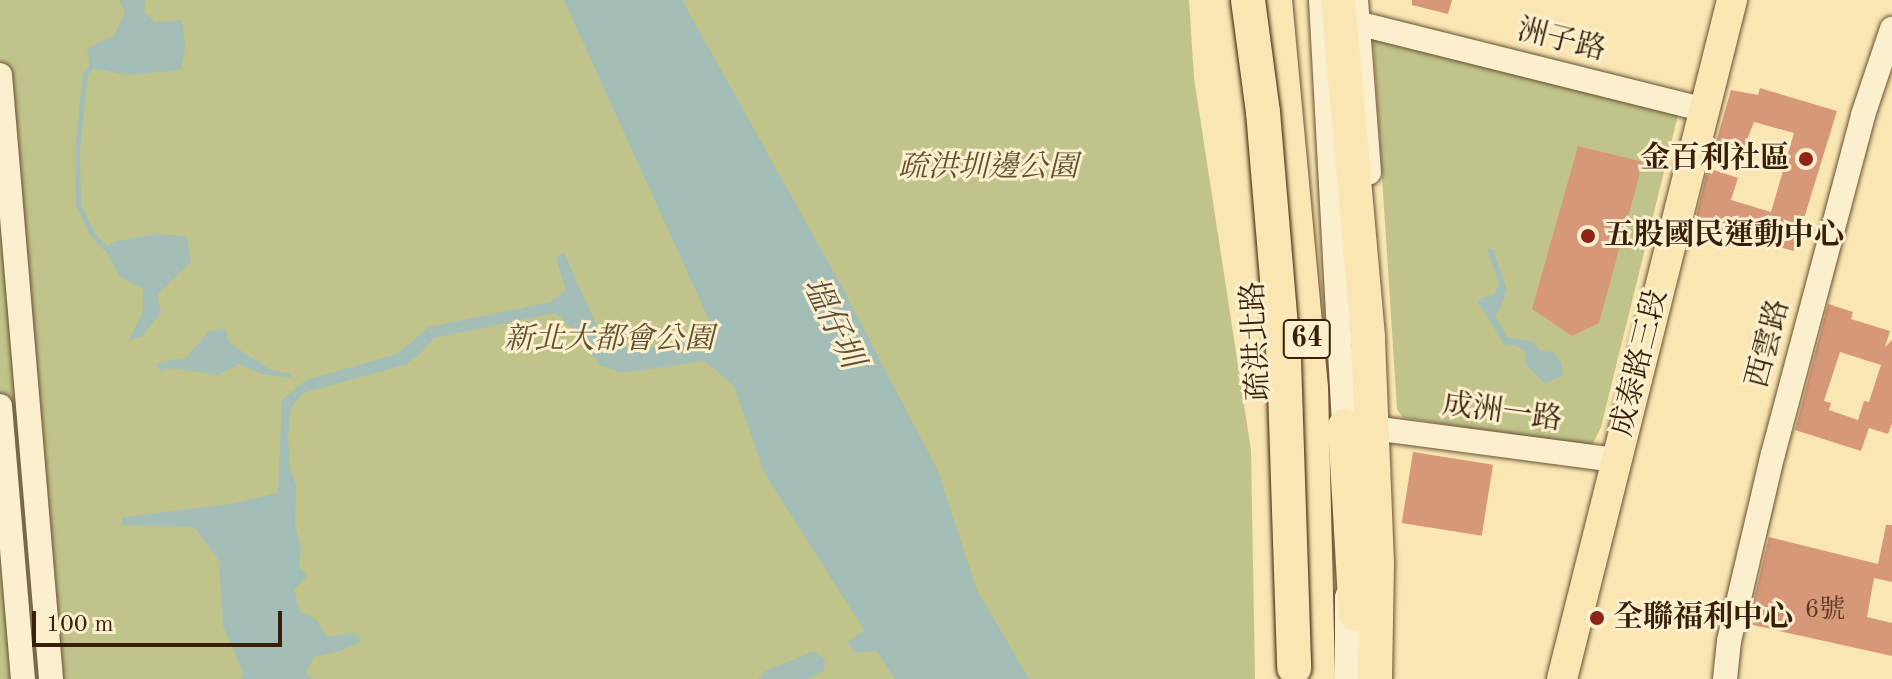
<!DOCTYPE html>
<meta charset="utf-8">
<style>
body{margin:0}
#map{position:relative;width:1892px;height:679px;overflow:hidden;background:#f9e6b2;font-family:"Old Standard TT","Noto Serif TC",serif}
div>[style]{position:absolute}
[style*='--x']{left:calc(var(--x)*1px);top:calc(var(--y)*1px);width:calc(var(--w)*1px);rotate:calc(var(--a)*1deg)}
.green>*{inset:0;background:#c1c48a}
.water>*{inset:0;background:#a3bdb7}
.stream>*{height:5px;margin:-2.5px;padding:0 2.5px;transform-origin:2.5px;border-radius:2.5px;background:#a3bdb7}
.building>*{inset:0;background:#d69878;transform-origin:0 0}
.roads{filter:drop-shadow(0 0 2px #695033) drop-shadow(0 0 2px #695033)}
.minor>*{height:24px;margin:-12px;padding:0 12px;transform-origin:12px;border-radius:12px;background:#fbefcd}
.major>*{height:30px;margin:-15px;padding:0 15px;transform-origin:15px;border-radius:15px;background:#f9e6b2}
.highway>*{height:34px;margin:-17px;padding:0 17px;transform-origin:17px;border-radius:17px;background:#f9e6b2}
.bridges{filter:drop-shadow(0 0 2px #391e09) drop-shadow(0 0 2px #391e09)}
.highway-bridge>*{height:34px;margin:-17px;padding:0 17px;transform-origin:17px;border-radius:17px;background:#f9e6b2}
.dots>*{width:22px;height:22px;translate:-50% -50%;box-sizing:border-box;border:4px solid #fbefcd;border-radius:50%}
span{translate:-50% -50%;white-space:nowrap;text-align:center;line-height:1.15;-webkit-text-stroke:6px #fbefcd;paint-order:stroke}
.number-label{font-size:26px;color:#603c25}
.number-label span{-webkit-text-stroke-width:0}
.shield-label span{padding:2px 6px;background:#fbefcd;border:2px solid;border-radius:6px;-webkit-text-stroke-width:0}
.shield-label{font-size:28px;color:#391e09;font-weight:700}
.street-label{font-size:30px;color:#391e09}
.poi-label{font-size:30px;color:#391e09;font-weight:700}
.right{translate:-100% -50%;text-align:right}
.left{translate:0 -50%;text-align:left}
.park-label{font-size:30px;color:#625030;font-style:italic}
.water-label{font-size:32px;color:#594e3d;font-style:italic}
.scale{position:absolute;left:32px;top:611px;width:250px;height:36px;box-sizing:border-box;border:4px solid #391e09;border-top:0;padding-left:10px;font-size:24px;line-height:28px;white-space:nowrap;color:#391e09;-webkit-text-stroke:6px #fbefcd;paint-order:stroke}
</style>
<div id="map">
<div class="green">
<div style="clip-path:polygon(0 0,1189px 0,1194px 78px,1251px 450px,1255px 679px,0 679px)"></div>
<div style="clip-path:polygon(1373px 37px,1679px 111px,1601px 427px,1592px 446px,1403px 418px,1397px 409px)"></div>
</div>
<div class="water">
<div style="clip-path:polygon(119px 0,145px 0,144px 12px,155px 22px,182px 20px,185px 48px,181px 70px,128px 75px,90px 68px,87px 49px,114px 35px,125px 13px)"></div>
<div style="clip-path:polygon(564px 0,682px 0,842px 287px,938px 471px,977px 590px,1029px 679px,895px 679px,877px 651px,854px 653px,848px 642px,864px 630px,765px 474px,734px 386px,705px 361px,622px 373px,599px 365px,575px 331px,555px 313px,434px 338px,420px 354px,404px 365px,303px 393px,291px 408px,288px 437px,290px 467px,296px 485px,295px 525px,301px 548px,299px 568px,308px 576px,294px 589px,300px 612px,317px 620px,327px 637px,354px 633px,362px 641px,340px 651px,314px 657px,306px 672px,312px 679px,241px 679px,243px 672px,223px 626px,219px 561px,194px 527px,121px 525px,122px 517px,231px 504px,278px 493px,282px 400px,306px 380px,397px 354px,429px 327px,550px 302px,566px 290px,556px 258px,564px 253px,600px 333px,617px 347px,657px 347px,715px 333px)"></div>
<div style="clip-path:polygon(155px 234px,187px 236px,191px 262px,157px 295px,161px 313px,141px 337px,129px 340px,143px 312px,143px 289px,120px 277px,104px 247px,117px 241px)"></div>
<div style="clip-path:polygon(1487px 249px,1493px 249px,1507px 290px,1496px 317px,1507px 337px,1531px 341px,1541px 351px,1553px 352px,1561px 362px,1563px 375px,1545px 384px,1526px 365px,1525px 352px,1515px 345px,1505px 346px,1477px 300px,1494px 294px,1499px 284px)"></div>
<div style="clip-path:polygon(226px 329px,228px 342px,269px 369px,290px 374px,291px 378px,261px 374px,239px 364px,218px 375px,174px 368px,160px 371px,157px 363px,186px 358px,209px 331px)"></div>
<div style="clip-path:polygon(815px 651px,825px 660px,824px 671px,807px 679px,758px 679px,767px 670px)"></div>
</div>
<div class="stream">
<div style="--x:90;--y:68;--w:7;--a:135"></div>
<div style="--x:85;--y:73;--w:78;--a:95.9"></div>
<div style="--x:77;--y:151;--w:53;--a:88.9"></div>
<div style="--x:78;--y:204;--w:31;--a:65"></div>
<div style="--x:91;--y:232;--w:20;--a:49"></div>
</div>
<div class="building">
<div style="clip-path:polygon(1412px 0,1452px 0,1448px 14px,1412px 5px)"></div>
<div style="clip-path:polygon(1760px 88px,1837px 111px,1794px 251px,1694px 225px,1707px 172px,1712px 174px,1714px 170px,1738px 178px,1731px 200px,1771px 212px,1794px 133px,1754px 122px,1743px 150px,1716px 142px,1731px 90px,1758px 95px)"></div>
<div style="clip-path:polygon(1578px 146px,1643px 162px,1599px 323px,1572px 336px,1532px 309px)"></div>
<div style="clip-path:polygon(evenodd,1828px 304px,1853px 312px,1851px 319px,1890px 331px,1885px 347px,1892px 340px,1892px 423px,1888px 434px,1869px 428px,1861px 451px,1795px 430px,1828px 304px,1840px 352px,1881px 365px,1869px 402px,1864px 401px,1858px 420px,1829px 410px,1831px 403px,1824px 401px,1840px 352px)"></div>
<div style="left:1413px;top:452px;width:81px;height:72px;rotate:9deg"></div>
<div style="clip-path:polygon(1886px 525px,1892px 525px,1892px 582px,1874px 578px,1867px 617px,1892px 623px,1892px 656px,1748px 624px,1769px 537px,1878px 564px)"></div>
</div>
<div class="roads">
<div class="minor">
<div style="--x:1321;--y:0;--w:442;--a:86.9"></div>
<div style="--x:1356;--y:0;--w:173;--a:85.7"></div>
<div style="--x:1357;--y:23;--w:357;--a:14"></div>
<div style="--x:0;--y:75;--w:606;--a:85.17"></div>
<div style="--x:0;--y:406;--w:274;--a:85.2"></div>
<div style="--x:1380;--y:429;--w:237;--a:7.5"></div>
<div style="--x:1347;--y:597;--w:82;--a:90"></div>
<div style="--x:1725;--y:679;--w:38;--a:-84"></div>
<div style="--x:1729;--y:641;--w:192;--a:-76.8"></div>
<div style="--x:1773;--y:454;--w:351;--a:-75.1"></div>
<div style="--x:1863;--y:115;--w:91;--a:-71.4"></div>
</div>
<div class="major">
<div style="--x:1562;--y:679;--w:700;--a:-75.94"></div>
</div>
<div class="highway">
<div style="--x:1275;--y:0;--w:390;--a:84.7"></div>
<div style="--x:1311;--y:388;--w:291;--a:88.6"></div>
<div style="--x:1338;--y:0;--w:340;--a:84.9"></div>
<div style="--x:1368;--y:339;--w:225;--a:87.7"></div>
<div style="--x:1377;--y:564;--w:115;--a:91"></div>
<div style="--x:1345;--y:426;--w:188;--a:86.7"></div>
</div>
</div>
<div class="bridges">
<div class="highway-bridge">
<div style="--x:1248;--y:0;--w:113;--a:82.4"></div>
<div style="--x:1263;--y:112;--w:249;--a:85.2"></div>
<div style="--x:1284;--y:360;--w:308;--a:88.1"></div>
</div>
</div>
<div class="dots">
<div style="left:1806px;top:159px;background:#8f2418"></div>
<div style="left:1588px;top:236px;background:#8f2418"></div>
<div style="left:1597px;top:618px;background:#8f2418"></div>
</div>
<div class="number-label">
<span style="left:1825px;top:611px">6號</span>
</div>
<div class="shield-label">
<span style="left:1307px;top:339px">64</span>
</div>
<div class="street-label">
<span style="left:1561px;top:41px;rotate:14deg">洲子路</span>
<span style="left:1257px;top:341px;rotate:-93deg">疏洪北路</span>
<span style="left:1769px;top:344px;rotate:-75deg">西雲路</span>
<span style="left:1640px;top:363px;rotate:-76deg">成泰路三段</span>
<span style="left:1502px;top:413px;rotate:8deg">成洲一路</span>
</div>
<div class="poi-label">
<span class="right" style="left:1790px;top:159px">金百利社區</span>
<span class="left" style="left:1604px;top:236px">五股國民運動中心</span>
<span class="left" style="left:1613px;top:618px">全聯福利中心</span>
</div>
<div class="park-label">
<span style="left:988px;top:168px">疏洪圳邊公園</span>
<span style="left:609px;top:340px">新北大都會公園</span>
</div>
<div class="water-label">
<span style="left:831px;top:323px;rotate:64deg">塭仔圳</span>
</div>
<div class="scale">100 m</div>
</div>
